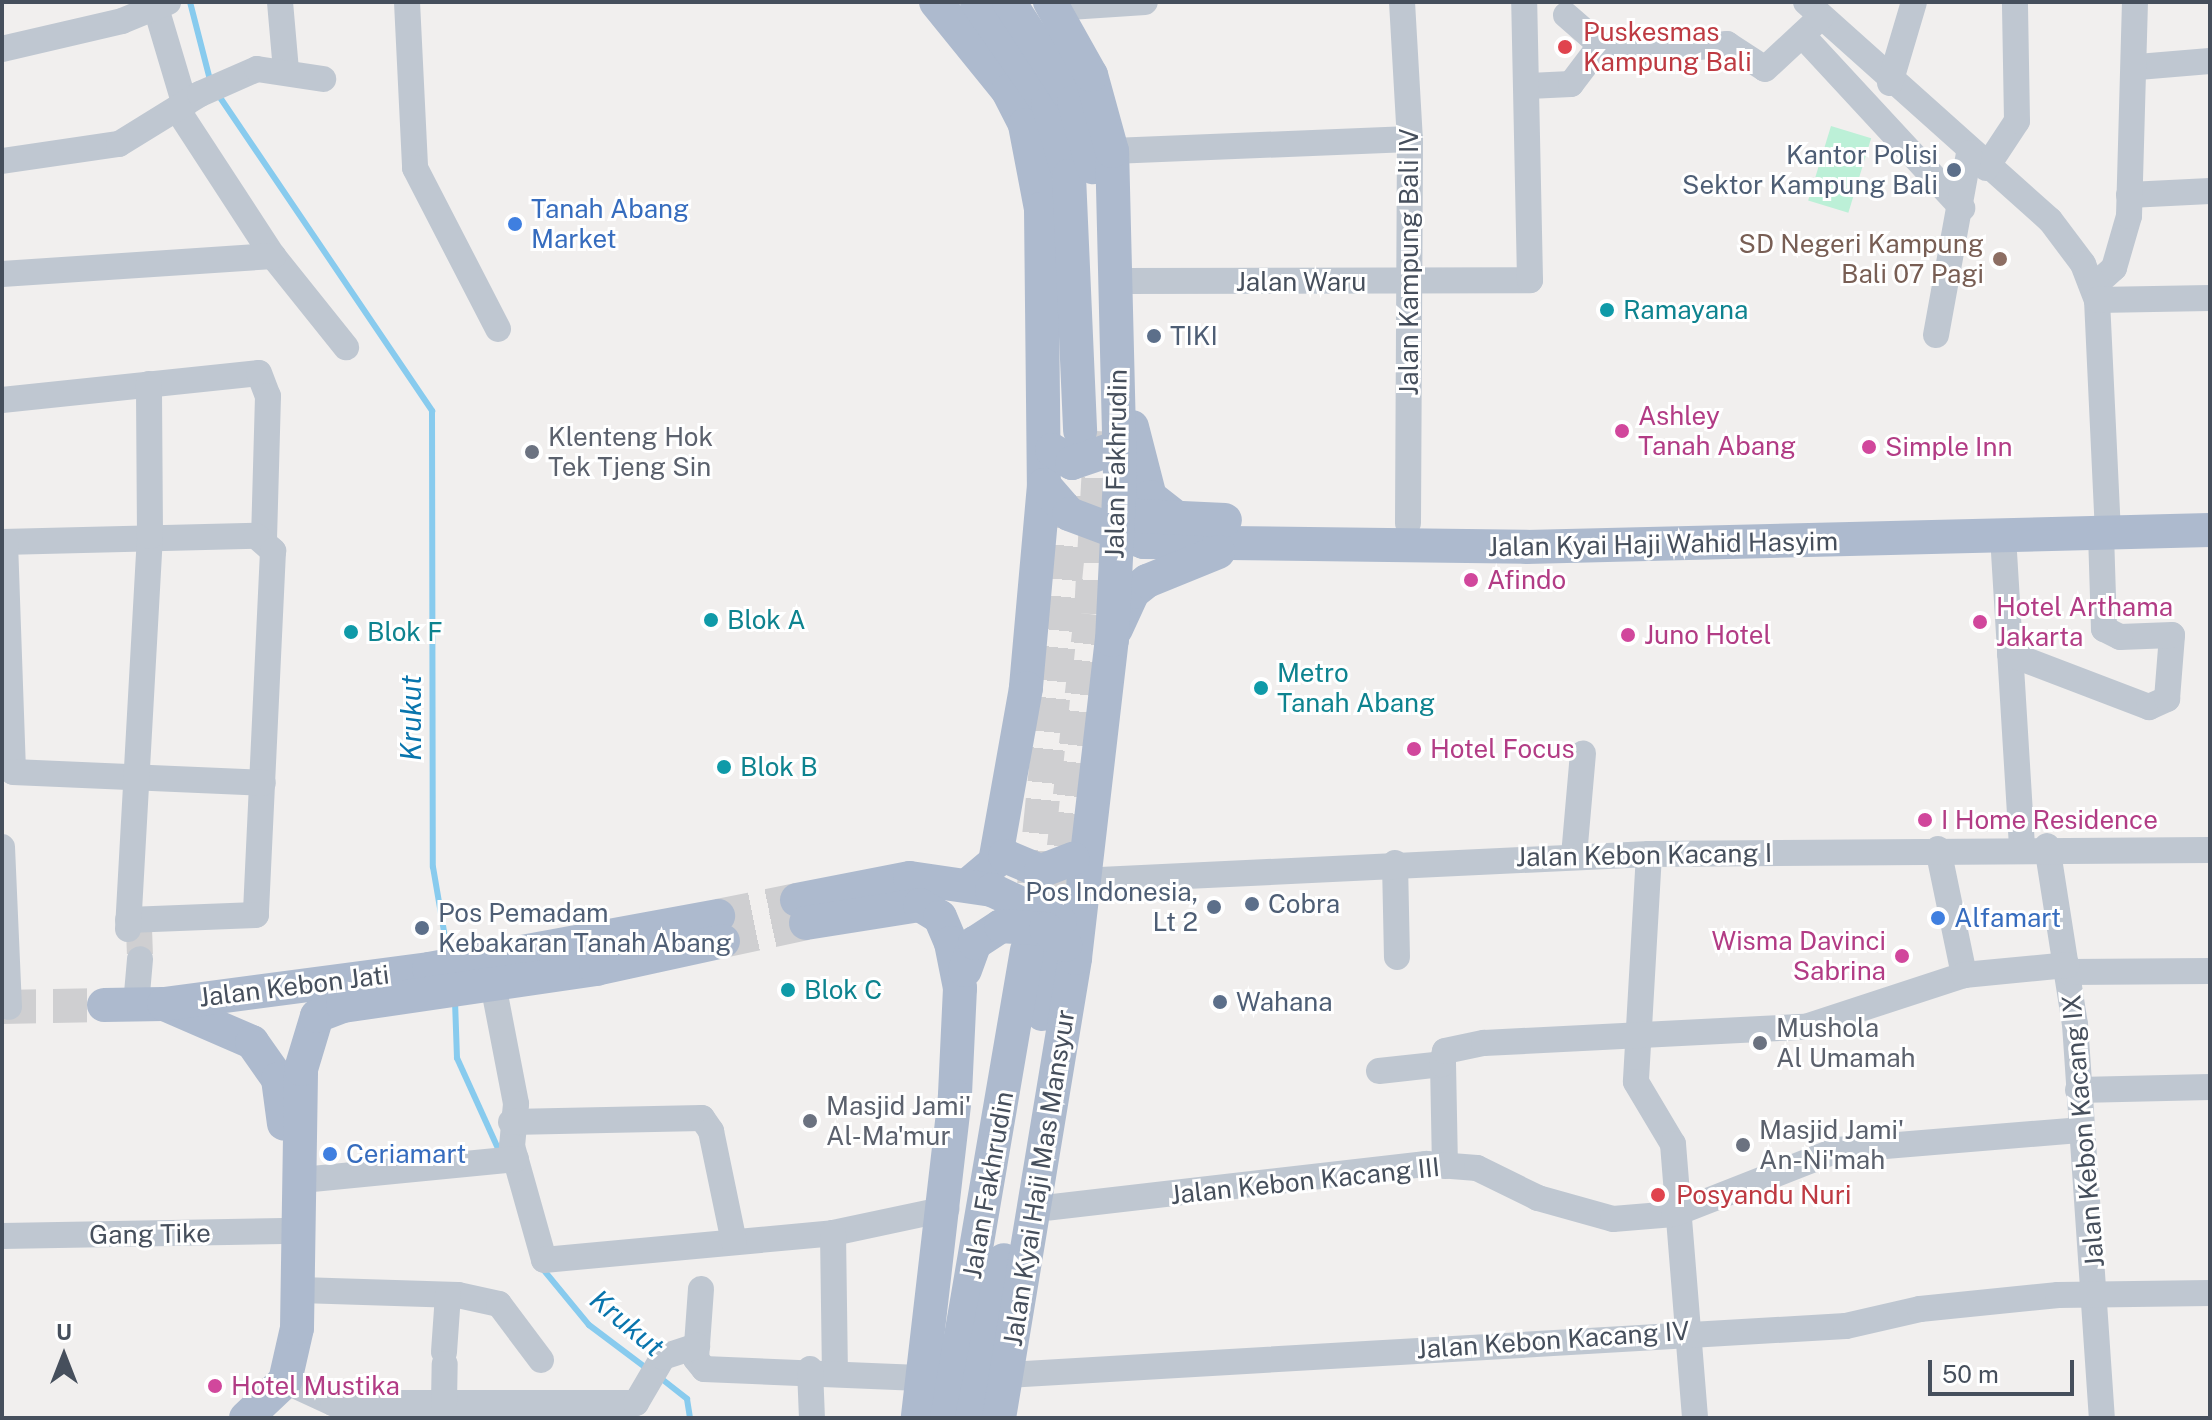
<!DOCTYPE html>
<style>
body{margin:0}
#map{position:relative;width:2212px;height:1420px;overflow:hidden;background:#f1efee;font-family:"Public Sans",sans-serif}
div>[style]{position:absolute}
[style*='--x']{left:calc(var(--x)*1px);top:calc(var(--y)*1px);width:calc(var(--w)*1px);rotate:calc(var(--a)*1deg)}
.green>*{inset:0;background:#bcf0d7;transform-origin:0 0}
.stream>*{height:6px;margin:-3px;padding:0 3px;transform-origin:3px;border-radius:3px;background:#88cbee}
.minor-tunnel>*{height:26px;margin-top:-13px;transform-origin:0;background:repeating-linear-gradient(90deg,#cfcfd1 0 26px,transparent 0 39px)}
.major-tunnel>*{height:34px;margin-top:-17px;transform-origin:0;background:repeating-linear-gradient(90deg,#cfcfd1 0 34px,transparent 0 51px)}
.minor>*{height:26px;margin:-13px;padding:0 13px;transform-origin:13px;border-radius:13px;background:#bfc7d1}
.major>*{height:34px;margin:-17px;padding:0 17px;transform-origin:17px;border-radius:17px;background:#adbace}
.major-bridge>*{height:34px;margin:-17px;padding:0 17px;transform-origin:17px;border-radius:17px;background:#adbace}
.dots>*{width:22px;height:22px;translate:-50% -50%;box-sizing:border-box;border:4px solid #fff;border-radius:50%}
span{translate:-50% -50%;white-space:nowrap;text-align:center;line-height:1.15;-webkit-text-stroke:6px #fff;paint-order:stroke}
.health-label{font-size:26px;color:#be3a42}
.left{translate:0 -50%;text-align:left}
.service-label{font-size:26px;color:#4e5e75}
.right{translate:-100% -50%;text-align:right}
.shop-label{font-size:26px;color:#366cbe}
.education-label{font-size:26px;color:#785e54}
.street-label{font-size:26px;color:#464f5c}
.culture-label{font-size:26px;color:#0d838f}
.hotel-label{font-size:26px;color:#b23c85}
.worship-label{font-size:26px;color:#5b616d}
.water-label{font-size:28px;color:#0975ad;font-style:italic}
.frame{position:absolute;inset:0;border:4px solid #464f5c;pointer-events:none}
.north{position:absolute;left:24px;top:1316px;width:80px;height:80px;-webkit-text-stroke:6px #fff;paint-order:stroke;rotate:0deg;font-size:22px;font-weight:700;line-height:32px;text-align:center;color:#464f5c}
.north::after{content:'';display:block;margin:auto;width:28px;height:36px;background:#464f5c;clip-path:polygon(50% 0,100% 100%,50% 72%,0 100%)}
.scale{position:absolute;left:1928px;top:1360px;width:146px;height:36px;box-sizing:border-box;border:4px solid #464f5c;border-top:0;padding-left:10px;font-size:24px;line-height:28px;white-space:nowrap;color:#464f5c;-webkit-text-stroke:6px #fff;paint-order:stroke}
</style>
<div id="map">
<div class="green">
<div style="left:1831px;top:126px;width:42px;height:78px;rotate:17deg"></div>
</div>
<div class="stream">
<div style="--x:190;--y:2;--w:85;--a:75.6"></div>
<div style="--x:217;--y:93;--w:384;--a:55.9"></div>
<div style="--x:432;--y:411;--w:456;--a:89.9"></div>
<div style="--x:433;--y:867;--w:89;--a:80.3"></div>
<div style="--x:455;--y:1001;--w:57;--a:88"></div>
<div style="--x:457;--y:1058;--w:104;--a:65.6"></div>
<div style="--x:542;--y:1268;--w:74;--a:50.5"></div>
<div style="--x:589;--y:1325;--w:75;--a:36.9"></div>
<div style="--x:658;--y:1376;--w:37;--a:38"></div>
<div style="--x:687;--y:1399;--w:19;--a:81"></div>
</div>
<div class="minor-tunnel">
<div style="--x:139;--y:928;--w:31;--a:88"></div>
</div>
<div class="major-tunnel">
<div style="--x:718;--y:916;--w:81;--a:-11.4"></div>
<div style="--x:1029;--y:935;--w:451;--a:-84.2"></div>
<div style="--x:723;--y:941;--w:85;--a:-12.2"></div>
<div style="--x:1052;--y:948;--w:336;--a:-83.3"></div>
<div style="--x:1091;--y:614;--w:183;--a:-86.9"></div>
<div style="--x:2;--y:1007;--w:102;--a:-1.1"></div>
</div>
<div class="minor">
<div style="--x:280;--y:2;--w:68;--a:85"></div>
<div style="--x:407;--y:2;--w:166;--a:87.2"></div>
<div style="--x:415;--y:168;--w:181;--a:62.7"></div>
<div style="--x:1402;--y:2;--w:137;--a:86.7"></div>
<div style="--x:1410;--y:139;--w:384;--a:90.3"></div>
<div style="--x:1806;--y:2;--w:327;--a:41.8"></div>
<div style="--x:2050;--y:220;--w:55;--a:53.1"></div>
<div style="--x:2083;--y:264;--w:39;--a:69"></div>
<div style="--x:2097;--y:300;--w:232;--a:87.3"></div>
<div style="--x:156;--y:8;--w:101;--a:73.4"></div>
<div style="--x:1061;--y:14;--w:11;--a:-41"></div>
<div style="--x:1069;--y:7;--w:76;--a:-3.8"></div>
<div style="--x:1566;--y:15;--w:62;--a:41.1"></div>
<div style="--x:1613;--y:56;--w:115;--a:-6"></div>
<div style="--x:1727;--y:44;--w:45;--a:33.3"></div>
<div style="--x:1765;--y:69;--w:76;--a:-42.9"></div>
<div style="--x:1802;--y:35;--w:236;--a:47.2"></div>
<div style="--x:2;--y:49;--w:123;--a:-13.1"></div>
<div style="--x:122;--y:21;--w:50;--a:-22.4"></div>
<div style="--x:2138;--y:67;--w:72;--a:-4.8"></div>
<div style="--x:1890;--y:83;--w:84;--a:-73.5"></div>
<div style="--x:1529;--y:86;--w:42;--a:-2.7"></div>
<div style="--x:1571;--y:84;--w:46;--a:-52.9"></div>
<div style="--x:179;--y:112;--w:172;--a:56.9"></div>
<div style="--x:273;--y:256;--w:117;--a:51.3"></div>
<div style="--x:1112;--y:151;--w:298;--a:-2.3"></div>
<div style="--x:2;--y:161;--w:118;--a:-8.3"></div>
<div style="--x:119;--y:144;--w:95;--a:-31.7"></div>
<div style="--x:200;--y:94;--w:62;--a:-23.7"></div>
<div style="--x:257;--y:69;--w:67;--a:8.6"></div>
<div style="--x:1986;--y:168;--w:56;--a:-56.6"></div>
<div style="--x:2017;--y:121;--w:119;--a:-91"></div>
<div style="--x:2129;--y:195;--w:81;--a:-2.8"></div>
<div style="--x:2;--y:274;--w:272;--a:-3.8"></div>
<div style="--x:1119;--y:281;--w:411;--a:-0.1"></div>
<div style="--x:1530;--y:280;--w:278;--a:-91.2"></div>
<div style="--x:2094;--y:286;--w:27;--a:-42"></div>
<div style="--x:2114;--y:268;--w:54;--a:-73.9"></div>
<div style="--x:2129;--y:216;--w:214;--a:-88.4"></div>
<div style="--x:2097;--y:300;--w:113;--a:-1"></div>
<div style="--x:1936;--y:335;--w:185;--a:-79.7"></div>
<div style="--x:2;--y:400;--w:258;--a:-6"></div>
<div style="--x:259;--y:373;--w:25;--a:69"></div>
<div style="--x:268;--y:396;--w:141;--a:91.6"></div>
<div style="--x:2003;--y:536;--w:312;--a:86.5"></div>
<div style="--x:2;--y:542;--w:254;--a:-1.4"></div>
<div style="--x:256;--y:536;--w:23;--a:41"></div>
<div style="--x:273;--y:551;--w:364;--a:92.7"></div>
<div style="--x:256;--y:915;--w:128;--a:177.8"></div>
<div style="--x:5;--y:542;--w:230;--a:88"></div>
<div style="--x:13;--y:772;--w:250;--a:2.5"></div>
<div style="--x:2010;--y:654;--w:149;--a:20.9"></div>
<div style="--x:2149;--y:707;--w:20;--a:-24"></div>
<div style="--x:2167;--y:699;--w:64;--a:-85.5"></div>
<div style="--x:2172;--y:635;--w:52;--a:177.8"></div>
<div style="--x:2120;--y:637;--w:18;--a:-153"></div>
<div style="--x:2104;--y:629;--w:97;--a:-91.8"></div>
<div style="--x:2047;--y:846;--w:180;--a:81.1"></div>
<div style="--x:2075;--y:1024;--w:395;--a:86.1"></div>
<div style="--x:2;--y:847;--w:160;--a:87.5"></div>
<div style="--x:1938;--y:849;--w:129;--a:78.3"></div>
<div style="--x:1649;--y:854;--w:228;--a:93.3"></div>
<div style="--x:1636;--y:1082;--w:72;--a:59.2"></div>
<div style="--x:1673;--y:1144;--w:275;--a:85.4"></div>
<div style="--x:1574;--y:856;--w:103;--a:-85"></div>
<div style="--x:1395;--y:863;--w:94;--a:88.8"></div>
<div style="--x:1079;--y:881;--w:571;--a:-2.71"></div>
<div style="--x:1649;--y:854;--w:561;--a:-0.41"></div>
<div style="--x:128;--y:929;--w:394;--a:-86.8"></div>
<div style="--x:150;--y:536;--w:152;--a:-90.4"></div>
<div style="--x:2069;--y:972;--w:141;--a:-0.4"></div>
<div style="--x:493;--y:984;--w:122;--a:79.1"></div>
<div style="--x:516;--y:1104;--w:42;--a:95.4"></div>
<div style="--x:512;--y:1146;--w:118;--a:74.3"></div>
<div style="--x:544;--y:1260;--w:290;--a:-5.3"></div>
<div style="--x:833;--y:1233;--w:116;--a:-12"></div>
<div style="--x:136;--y:1005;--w:46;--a:-85"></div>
<div style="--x:1443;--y:1063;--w:103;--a:88.9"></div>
<div style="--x:1379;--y:1071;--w:63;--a:-6.3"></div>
<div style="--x:1442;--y:1064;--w:13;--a:-77"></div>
<div style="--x:1445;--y:1051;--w:40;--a:-12"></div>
<div style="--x:1484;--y:1043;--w:321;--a:-2.9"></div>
<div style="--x:1805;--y:1027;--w:167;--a:-18.1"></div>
<div style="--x:1964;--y:975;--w:103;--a:-5.5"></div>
<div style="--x:2078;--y:1090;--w:132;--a:-1.3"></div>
<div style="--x:511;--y:1122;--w:191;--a:-1.2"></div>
<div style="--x:702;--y:1118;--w:16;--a:55"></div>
<div style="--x:711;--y:1131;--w:113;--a:78.3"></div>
<div style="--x:302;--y:1180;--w:215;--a:-5.6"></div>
<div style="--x:1036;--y:1209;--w:393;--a:-6.6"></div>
<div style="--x:1426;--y:1164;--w:51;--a:4.5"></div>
<div style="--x:1477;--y:1168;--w:68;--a:26.2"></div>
<div style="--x:1538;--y:1198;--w:78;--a:15.6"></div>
<div style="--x:1613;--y:1219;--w:61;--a:-4.7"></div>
<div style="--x:1674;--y:1214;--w:175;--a:-21.4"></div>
<div style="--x:1837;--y:1150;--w:243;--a:-4.7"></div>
<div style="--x:833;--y:1233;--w:137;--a:89.2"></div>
<div style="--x:2;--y:1236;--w:296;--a:-1"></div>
<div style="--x:701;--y:1289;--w:70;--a:94.1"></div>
<div style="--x:696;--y:1359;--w:13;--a:51"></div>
<div style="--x:704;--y:1369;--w:216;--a:2.4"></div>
<div style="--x:300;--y:1290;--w:158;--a:1.8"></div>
<div style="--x:458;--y:1295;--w:42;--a:12.4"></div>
<div style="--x:499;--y:1304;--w:70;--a:53.1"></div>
<div style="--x:444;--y:1352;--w:57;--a:-86"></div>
<div style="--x:810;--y:1369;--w:49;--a:87.7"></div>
<div style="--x:1006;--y:1375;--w:841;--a:-3.34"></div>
<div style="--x:1846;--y:1326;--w:76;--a:-12.9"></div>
<div style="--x:1920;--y:1309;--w:139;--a:-5.8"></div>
<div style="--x:2058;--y:1295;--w:152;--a:-0.8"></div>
<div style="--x:285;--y:1381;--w:53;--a:24.6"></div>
<div style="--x:333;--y:1403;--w:303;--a:0"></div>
<div style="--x:636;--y:1403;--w:53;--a:-59.6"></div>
<div style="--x:663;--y:1357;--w:36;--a:-18"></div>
<div style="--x:444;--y:1403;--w:39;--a:-89"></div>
</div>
<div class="major">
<div style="--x:936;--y:2;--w:114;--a:51"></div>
<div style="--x:1008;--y:91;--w:38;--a:63"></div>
<div style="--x:1025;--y:125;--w:86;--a:79.2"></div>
<div style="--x:1041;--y:209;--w:276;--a:89.4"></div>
<div style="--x:1044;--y:485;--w:204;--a:95.1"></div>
<div style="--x:1026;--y:688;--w:177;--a:100.1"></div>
<div style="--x:995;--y:862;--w:31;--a:140"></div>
<div style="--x:977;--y:2;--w:124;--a:55.2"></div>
<div style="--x:1048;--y:104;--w:75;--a:73.7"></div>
<div style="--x:1069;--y:176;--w:255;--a:87.5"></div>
<div style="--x:1009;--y:2;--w:119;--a:57"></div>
<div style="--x:1074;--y:102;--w:68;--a:73.7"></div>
<div style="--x:1132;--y:427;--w:72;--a:75.6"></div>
<div style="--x:1150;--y:497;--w:36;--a:38"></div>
<div style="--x:1044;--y:485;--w:38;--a:49"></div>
<div style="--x:1069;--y:514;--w:80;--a:20.5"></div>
<div style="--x:1144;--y:542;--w:382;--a:0.7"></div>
<div style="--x:1526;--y:547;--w:684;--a:-1.42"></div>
<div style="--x:1118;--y:515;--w:107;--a:2.7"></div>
<div style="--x:1116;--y:629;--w:41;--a:-65.3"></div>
<div style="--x:1133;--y:592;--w:18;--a:-38"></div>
<div style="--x:1147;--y:581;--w:77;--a:-22.2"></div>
<div style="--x:797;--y:900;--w:115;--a:-11"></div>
<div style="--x:910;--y:878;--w:83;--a:8.3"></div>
<div style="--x:806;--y:923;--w:115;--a:-9"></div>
<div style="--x:920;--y:905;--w:23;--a:31"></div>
<div style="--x:940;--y:917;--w:28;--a:67"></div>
<div style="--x:951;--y:943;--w:46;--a:78.7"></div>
<div style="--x:960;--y:988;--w:108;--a:92.7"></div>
<div style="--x:955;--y:1096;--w:324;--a:96.6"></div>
<div style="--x:164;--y:1004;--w:96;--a:23.4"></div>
<div style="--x:252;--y:1042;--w:45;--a:54.9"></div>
<div style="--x:278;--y:1079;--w:45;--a:82.4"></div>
<div style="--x:104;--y:1005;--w:60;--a:-1"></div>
<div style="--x:164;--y:1004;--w:267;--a:-7.5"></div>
<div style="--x:429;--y:969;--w:294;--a:-10.4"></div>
<div style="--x:1042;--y:1014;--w:60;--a:-81.3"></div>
<div style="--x:246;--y:1418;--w:54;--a:-43.5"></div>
<div style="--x:285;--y:1381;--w:54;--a:-77.2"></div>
<div style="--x:297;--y:1328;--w:259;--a:-89.1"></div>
<div style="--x:301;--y:1069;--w:55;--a:-73.2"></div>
<div style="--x:317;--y:1016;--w:28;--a:-21"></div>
<div style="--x:343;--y:1006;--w:256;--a:-8.3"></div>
<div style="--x:596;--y:969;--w:130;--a:-12.4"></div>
<div style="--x:947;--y:1418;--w:474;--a:-80.3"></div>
<div style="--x:972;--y:1418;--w:161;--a:-78.6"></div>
<div style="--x:999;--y:1418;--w:466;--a:-80.6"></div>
<div style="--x:1075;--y:958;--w:320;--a:-83.4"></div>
<div style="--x:1112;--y:640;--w:166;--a:-87.2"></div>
<div style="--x:1120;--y:474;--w:323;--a:-91.4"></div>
<div style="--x:1112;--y:151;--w:79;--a:-105.4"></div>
<div style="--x:1091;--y:75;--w:84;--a:-119.3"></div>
</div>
<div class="major-bridge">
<div style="--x:1052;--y:450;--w:24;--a:33"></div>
<div style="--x:1072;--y:463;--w:39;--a:-19"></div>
<div style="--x:1005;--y:856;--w:39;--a:23"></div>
<div style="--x:1041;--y:871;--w:34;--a:-21"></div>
<div style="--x:992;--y:890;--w:75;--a:25.2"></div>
<div style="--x:965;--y:970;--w:29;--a:-70"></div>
<div style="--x:975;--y:943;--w:31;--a:-33"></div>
<div style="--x:1001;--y:926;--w:45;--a:3.8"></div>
<div style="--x:1046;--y:929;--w:25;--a:40"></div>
</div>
<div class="dots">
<div style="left:1565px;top:47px;background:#e0444e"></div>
<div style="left:1954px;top:170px;background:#5c6f8a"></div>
<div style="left:515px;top:224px;background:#3f7fe0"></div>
<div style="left:2000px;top:259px;background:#8d6e63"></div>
<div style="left:1607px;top:310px;background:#0f9aa8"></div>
<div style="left:1154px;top:336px;background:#5c6f8a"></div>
<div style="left:1622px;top:431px;background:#d1479c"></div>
<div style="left:1869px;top:447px;background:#d1479c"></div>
<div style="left:532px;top:452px;background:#6b7280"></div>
<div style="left:1471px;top:580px;background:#d1479c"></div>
<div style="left:711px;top:620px;background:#0f9aa8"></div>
<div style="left:1980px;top:622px;background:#d1479c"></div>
<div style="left:351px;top:632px;background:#0f9aa8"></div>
<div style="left:1628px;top:635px;background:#d1479c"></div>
<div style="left:1261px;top:688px;background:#0f9aa8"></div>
<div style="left:1414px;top:749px;background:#d1479c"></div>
<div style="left:724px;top:767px;background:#0f9aa8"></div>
<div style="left:1925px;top:820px;background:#d1479c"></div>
<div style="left:1252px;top:904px;background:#5c6f8a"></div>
<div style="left:1214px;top:907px;background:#5c6f8a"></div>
<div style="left:1938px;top:918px;background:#3f7fe0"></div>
<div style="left:422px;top:928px;background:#5c6f8a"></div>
<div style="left:1902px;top:956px;background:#d1479c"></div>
<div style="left:788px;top:990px;background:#0f9aa8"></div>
<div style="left:1220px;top:1002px;background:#5c6f8a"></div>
<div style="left:1760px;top:1043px;background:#6b7280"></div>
<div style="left:810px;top:1121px;background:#6b7280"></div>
<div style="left:1743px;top:1145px;background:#6b7280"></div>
<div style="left:330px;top:1154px;background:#3f7fe0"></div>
<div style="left:1658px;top:1195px;background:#e0444e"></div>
<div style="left:215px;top:1386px;background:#d1479c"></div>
</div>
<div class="health-label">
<span class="left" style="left:1583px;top:47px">Puskesmas<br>Kampung Bali</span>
<span class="left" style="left:1676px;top:1195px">Posyandu Nuri</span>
</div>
<div class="service-label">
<span class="right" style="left:1938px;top:170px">Kantor Polisi<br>Sektor Kampung Bali</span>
<span class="left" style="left:1170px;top:336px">TIKI</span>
<span class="right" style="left:1198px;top:907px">Pos Indonesia,<br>Lt 2</span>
<span class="left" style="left:1268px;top:904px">Cobra</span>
<span class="left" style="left:438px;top:928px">Pos Pemadam<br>Kebakaran Tanah Abang</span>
<span class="left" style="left:1236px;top:1002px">Wahana</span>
</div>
<div class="shop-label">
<span class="left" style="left:531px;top:224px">Tanah Abang<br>Market</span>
<span class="left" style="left:1954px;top:918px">Alfamart</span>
<span class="left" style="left:346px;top:1154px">Ceriamart</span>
</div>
<div class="education-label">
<span class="right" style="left:1984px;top:259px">SD Negeri Kampung<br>Bali 07 Pagi</span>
</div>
<div class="street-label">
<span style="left:1409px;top:262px;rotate:-90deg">Jalan Kampung Bali IV</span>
<span style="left:1301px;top:282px">Jalan Waru</span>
<span style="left:1116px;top:464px;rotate:-89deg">Jalan Fakhrudin</span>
<span style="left:1663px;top:544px;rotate:-1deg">Jalan Kyai Haji Wahid Hasyim</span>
<span style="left:1644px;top:855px;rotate:-1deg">Jalan Kebon Kacang I</span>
<span style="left:294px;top:986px;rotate:-7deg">Jalan Kebon Jati</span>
<span style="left:2083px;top:1131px;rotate:-95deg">Jalan Kebon Kacang IX</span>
<span style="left:1039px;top:1178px;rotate:-81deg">Jalan Kyai Haji Mas Mansyur</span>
<span style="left:1305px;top:1181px;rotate:-6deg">Jalan Kebon Kacang III</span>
<span style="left:988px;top:1185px;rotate:-80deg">Jalan Fakhrudin</span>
<span style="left:150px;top:1234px;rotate:-1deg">Gang Tike</span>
<span style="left:1553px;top:1340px;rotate:-4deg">Jalan Kebon Kacang IV</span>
</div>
<div class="culture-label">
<span class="left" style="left:1623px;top:310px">Ramayana</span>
<span class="left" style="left:727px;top:620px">Blok A</span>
<span class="left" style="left:367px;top:632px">Blok F</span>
<span class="left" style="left:1277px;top:688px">Metro<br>Tanah Abang</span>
<span class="left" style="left:740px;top:767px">Blok B</span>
<span class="left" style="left:804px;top:990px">Blok C</span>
</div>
<div class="hotel-label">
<span class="left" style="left:1638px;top:431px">Ashley<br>Tanah Abang</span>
<span class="left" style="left:1885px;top:447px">Simple Inn</span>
<span class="left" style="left:1487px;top:580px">Afindo</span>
<span class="left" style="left:1996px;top:622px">Hotel Arthama<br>Jakarta</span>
<span class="left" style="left:1644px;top:635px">Juno Hotel</span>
<span class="left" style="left:1430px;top:749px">Hotel Focus</span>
<span class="left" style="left:1941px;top:820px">I Home Residence</span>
<span class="right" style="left:1886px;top:956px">Wisma Davinci<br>Sabrina</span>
<span class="left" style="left:231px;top:1386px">Hotel Mustika</span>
</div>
<div class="worship-label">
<span class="left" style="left:548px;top:452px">Klenteng Hok<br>Tek Tjeng Sin</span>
<span class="left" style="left:1776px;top:1043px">Mushola<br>Al Umamah</span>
<span class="left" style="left:826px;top:1121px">Masjid Jami'<br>Al-Ma'mur</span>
<span class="left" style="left:1759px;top:1145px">Masjid Jami'<br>An-Ni'mah</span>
</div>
<div class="water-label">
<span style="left:411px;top:718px;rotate:-90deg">Krukut</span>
<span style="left:627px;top:1323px;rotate:40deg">Krukut</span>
</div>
<div class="frame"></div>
<div class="north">U</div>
<div class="scale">50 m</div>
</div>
